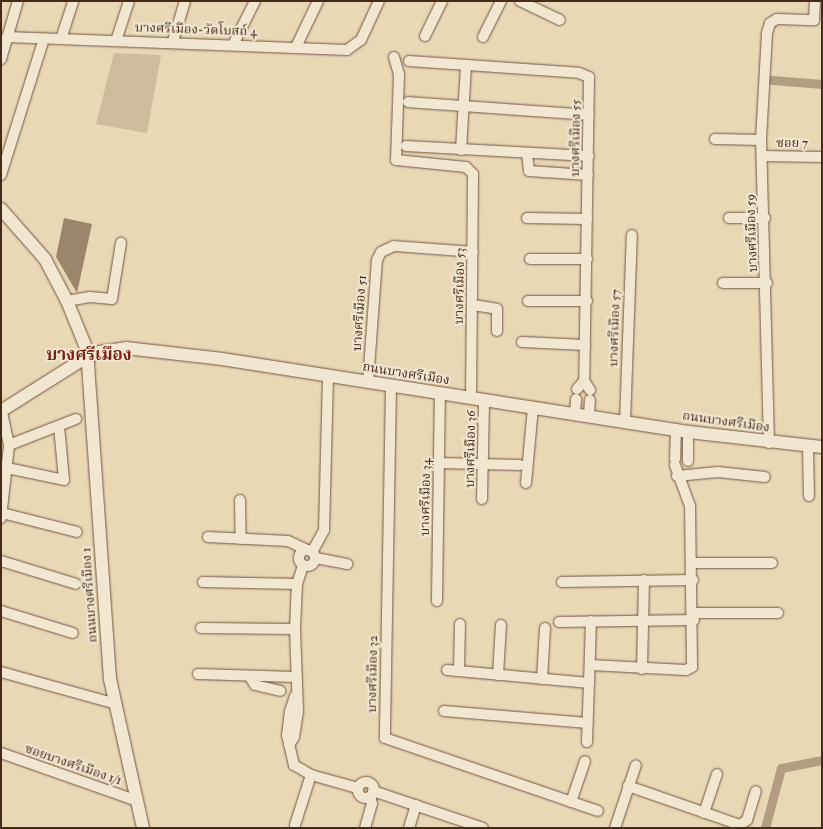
<!DOCTYPE html>
<meta charset="utf-8">
<style>
body{margin:0}
#map{position:relative;width:823px;height:829px;overflow:hidden;background:#e9d8b6;font-family:"IM FELL Double Pica","Noto Serif Thai",serif}
div>[style]{position:absolute}
[style*='--x']{left:calc(var(--x)*1px);top:calc(var(--y)*1px);width:calc(var(--w)*1px);rotate:calc(var(--a)*1deg)}
.green>*{inset:0;background:#cdbb9b}
.canal>*{height:9px;margin:-4.5px;padding:0 4.5px;transform-origin:4.5px;border-radius:4.5px;background:#b29d81}
.building>*{inset:0;background:#9b856b}
.roads{filter:drop-shadow(0 0 1px #705641) drop-shadow(0 0 1px #705641)}
.minor>*{height:10px;margin:-5px;padding:0 5px;transform-origin:5px;border-radius:5px;background:#f1e6d0}
.minor>.ring{margin:-5px;padding:0;box-sizing:content-box;background:none;border:10px solid #f1e6d0;border-radius:50%}
.tertiary>*{height:12px;margin:-6px;padding:0 6px;transform-origin:6px;border-radius:6px;background:#f1e6d0}
span{translate:-50% -50%;white-space:nowrap;text-align:center;line-height:1.15;-webkit-text-stroke:4px #f1e6d0;paint-order:stroke}
.street-label{font-size:13px;color:#472b1a}
.district-label{font-size:17px;color:#7a1f14;font-weight:700}
.frame{position:absolute;inset:0;border:2px solid #472b1a;pointer-events:none}
</style>
<div id="map">
<div class="green">
<div style="clip-path:polygon(114px 53px,161px 55px,147px 133px,96px 124px)"></div>
</div>
<div class="canal">
<div style="--x:772;--y:80;--w:50;--a:4.6"></div>
<div style="--x:765;--y:828;--w:62;--a:-75.1"></div>
<div style="--x:781;--y:768;--w:42;--a:-11"></div>
</div>
<div class="building">
<div style="clip-path:polygon(64px 218px,92px 224px,77px 293px,56px 257px)"></div>
</div>
<div class="roads">
<div class="minor">
<div style="--x:520;--y:1;--w:44;--a:25.4"></div>
<div style="--x:425;--y:36;--w:39;--a:-64"></div>
<div style="--x:7;--y:37;--w:340;--a:2.2"></div>
<div style="--x:347;--y:50;--w:17;--a:-36"></div>
<div style="--x:361;--y:40;--w:43;--a:-65.2"></div>
<div style="--x:483;--y:37;--w:40;--a:-63.4"></div>
<div style="--x:61;--y:39;--w:40;--a:-72"></div>
<div style="--x:116;--y:41;--w:42;--a:-72"></div>
<div style="--x:173;--y:41;--w:42;--a:-73.3"></div>
<div style="--x:233;--y:45;--w:49;--a:-63.4"></div>
<div style="--x:296;--y:47;--w:51;--a:-64.4"></div>
<div style="--x:394;--y:57;--w:19;--a:74"></div>
<div style="--x:399;--y:75;--w:85;--a:92"></div>
<div style="--x:396;--y:160;--w:70;--a:5.7"></div>
<div style="--x:466;--y:167;--w:10;--a:45"></div>
<div style="--x:473;--y:174;--w:224;--a:90.5"></div>
<div style="--x:1;--y:59;--w:60;--a:-73.7"></div>
<div style="--x:409;--y:61;--w:170;--a:4"></div>
<div style="--x:579;--y:73;--w:11;--a:22"></div>
<div style="--x:589;--y:77;--w:304;--a:90.9"></div>
<div style="--x:584;--y:381;--w:11;--a:56"></div>
<div style="--x:408;--y:102;--w:181;--a:4.1"></div>
<div style="--x:715;--y:139;--w:46;--a:1.2"></div>
<div style="--x:406;--y:146;--w:183;--a:3.1"></div>
<div style="--x:461;--y:150;--w:85;--a:-86.6"></div>
<div style="--x:527;--y:154;--w:17;--a:83"></div>
<div style="--x:529;--y:171;--w:59;--a:3.9"></div>
<div style="--x:762;--y:156;--w:60;--a:1"></div>
<div style="--x:1;--y:175;--w:143;--a:-72.5"></div>
<div style="--x:527;--y:218;--w:60;--a:1"></div>
<div style="--x:729;--y:218;--w:36;--a:0"></div>
<div style="--x:530;--y:259;--w:57;--a:0"></div>
<div style="--x:723;--y:283;--w:44;--a:0"></div>
<div style="--x:67;--y:301;--w:23;--a:-10"></div>
<div style="--x:90;--y:297;--w:22;--a:5"></div>
<div style="--x:112;--y:299;--w:57;--a:-80.9"></div>
<div style="--x:528;--y:301;--w:59;--a:0"></div>
<div style="--x:473;--y:305;--w:24;--a:9"></div>
<div style="--x:497;--y:309;--w:22;--a:90"></div>
<div style="--x:522;--y:342;--w:63;--a:2.7"></div>
<div style="--x:368;--y:382;--w:122;--a:-85.8"></div>
<div style="--x:377;--y:260;--w:9;--a:-63"></div>
<div style="--x:381;--y:252;--w:14;--a:-25"></div>
<div style="--x:394;--y:246;--w:79;--a:4.3"></div>
<div style="--x:391;--y:386;--w:352;--a:91"></div>
<div style="--x:385;--y:738;--w:225;--a:18.9"></div>
<div style="--x:577;--y:389;--w:11;--a:-49"></div>
<div style="--x:575;--y:414;--w:15;--a:-86"></div>
<div style="--x:589;--y:417;--w:17;--a:-87"></div>
<div style="--x:625;--y:422;--w:187;--a:-87.9"></div>
<div style="--x:769;--y:443;--w:303;--a:-91.5"></div>
<div style="--x:761;--y:140;--w:107;--a:-86.8"></div>
<div style="--x:767;--y:33;--w:10;--a:-73"></div>
<div style="--x:770;--y:23;--w:8;--a:-30"></div>
<div style="--x:777;--y:19;--w:37;--a:2"></div>
<div style="--x:814;--y:20;--w:19;--a:-87"></div>
<div style="--x:9;--y:445;--w:72;--a:-21.2"></div>
<div style="--x:808;--y:446;--w:50;--a:88.9"></div>
<div style="--x:675;--y:459;--w:30;--a:-88"></div>
<div style="--x:688;--y:461;--w:29;--a:-90"></div>
<div style="--x:439;--y:463;--w:81;--a:1.4"></div>
<div style="--x:7;--y:468;--w:58;--a:11.9"></div>
<div style="--x:64;--y:480;--w:54;--a:-95.3"></div>
<div style="--x:677;--y:476;--w:41;--a:-5.6"></div>
<div style="--x:718;--y:472;--w:47;--a:6.1"></div>
<div style="--x:526;--y:483;--w:75;--a:-84.7"></div>
<div style="--x:482;--y:499;--w:99;--a:-88.8"></div>
<div style="--x:240;--y:500;--w:39;--a:89"></div>
<div style="--x:2;--y:513;--w:77;--a:14.2"></div>
<div style="--x:1;--y:518;--w:73;--a:-83.7"></div>
<div style="--x:9;--y:445;--w:35;--a:-102"></div>
<div style="--x:208;--y:537;--w:80;--a:2.9"></div>
<div style="--x:288;--y:541;--w:19;--a:25"></div>
<div class="ring" style="left:299px;top:550px;width:6px;height:6px"></div>
<div style="--x:312;--y:552;--w:25;--a:-61"></div>
<div style="--x:324;--y:530;--w:154;--a:-88.5"></div>
<div style="--x:316;--y:558;--w:32;--a:11"></div>
<div style="--x:1;--y:561;--w:78;--a:17"></div>
<div style="--x:693;--y:563;--w:79;--a:0"></div>
<div style="--x:203;--y:582;--w:94;--a:1.2"></div>
<div style="--x:562;--y:582;--w:131;--a:-0.9"></div>
<div style="--x:437;--y:601;--w:207;--a:-89.2"></div>
<div style="--x:1;--y:611;--w:75;--a:17"></div>
<div style="--x:694;--y:613;--w:84;--a:0"></div>
<div style="--x:559;--y:622;--w:135;--a:-0.8"></div>
<div style="--x:201;--y:628;--w:94;--a:0.6"></div>
<div style="--x:590;--y:665;--w:96;--a:3"></div>
<div style="--x:686;--y:670;--w:7;--a:-27"></div>
<div style="--x:692;--y:667;--w:161;--a:-90.7"></div>
<div style="--x:690;--y:506;--w:44;--a:-110.1"></div>
<div style="--x:642;--y:669;--w:89;--a:-88.7"></div>
<div style="--x:447;--y:670;--w:143;--a:5.2"></div>
<div style="--x:459;--y:670;--w:46;--a:-88.8"></div>
<div style="--x:1;--y:672;--w:116;--a:15.5"></div>
<div style="--x:198;--y:674;--w:97;--a:1.8"></div>
<div style="--x:498;--y:675;--w:50;--a:-86.6"></div>
<div style="--x:250;--y:677;--w:9;--a:58"></div>
<div style="--x:255;--y:685;--w:26;--a:13"></div>
<div style="--x:542;--y:679;--w:51;--a:-86.6"></div>
<div style="--x:295;--y:696;--w:16;--a:108"></div>
<div style="--x:290;--y:711;--w:24;--a:97"></div>
<div style="--x:287;--y:735;--w:31;--a:77"></div>
<div style="--x:294;--y:765;--w:20;--a:30"></div>
<div style="--x:311;--y:775;--w:49;--a:15.5"></div>
<div style="--x:444;--y:711;--w:144;--a:4.8"></div>
<div style="--x:587;--y:742;--w:121;--a:-88.1"></div>
<div style="--x:289;--y:745;--w:9;--a:-58"></div>
<div style="--x:294;--y:737;--w:26;--a:-81"></div>
<div style="--x:298;--y:711;--w:82;--a:-92.1"></div>
<div style="--x:295;--y:629;--w:45;--a:-87.5"></div>
<div style="--x:297;--y:584;--w:20;--a:-72"></div>
<div style="--x:1;--y:753;--w:144;--a:19.4"></div>
<div class="ring" style="left:358px;top:782px;width:6px;height:6px"></div>
<div style="--x:628;--y:786;--w:119;--a:19.2"></div>
<div style="--x:740;--y:825;--w:9;--a:-36"></div>
<div style="--x:747;--y:820;--w:30;--a:-73"></div>
<div style="--x:373;--y:791;--w:116;--a:18.6"></div>
<div style="--x:571;--y:802;--w:43;--a:-71.1"></div>
<div style="--x:704;--y:813;--w:41;--a:-71.6"></div>
<div style="--x:295;--y:825;--w:52;--a:-72.3"></div>
<div style="--x:365;--y:828;--w:25;--a:-74"></div>
<div style="--x:372;--y:804;--w:8;--a:-104"></div>
<div style="--x:409;--y:828;--w:24;--a:-73"></div>
<div style="--x:615;--y:828;--w:66;--a:-71.6"></div>
</div>
<div class="tertiary">
<div style="--x:1;--y:209;--w:67;--a:48.7"></div>
<div style="--x:45;--y:259;--w:47;--a:62.4"></div>
<div style="--x:67;--y:301;--w:53;--a:67.8"></div>
<div style="--x:87;--y:350;--w:330;--a:86"></div>
<div style="--x:110;--y:679;--w:153;--a:77.5"></div>
<div style="--x:1;--y:411;--w:93;--a:-32.3"></div>
<div style="--x:80;--y:361;--w:21;--a:-25"></div>
<div style="--x:99;--y:352;--w:27;--a:-8"></div>
<div style="--x:126;--y:348;--w:97;--a:6.5"></div>
<div style="--x:222;--y:359;--w:472;--a:8.9"></div>
<div style="--x:688;--y:432;--w:135;--a:6.4"></div>
</div>
</div>
<div class="street-label">
<span style="left:196px;top:30px;rotate:2deg">บางศรีเมือง-วัดโบสถ์ 4</span>
<span style="left:576px;top:138px;rotate:-89deg">บางศรีเมือง 55</span>
<span style="left:792px;top:143px">ซอย 7</span>
<span style="left:752px;top:233px;rotate:-92deg">บางศรีเมือง 59</span>
<span style="left:460px;top:286px;rotate:-89deg">บางศรีเมือง 53</span>
<span style="left:360px;top:313px;rotate:-86deg">บางศรีเมือง 51</span>
<span style="left:615px;top:328px;rotate:-88deg">บางศรีเมือง 57</span>
<span style="left:406px;top:374px;rotate:9deg">ถนนบางศรีเมือง</span>
<span style="left:726px;top:422px;rotate:8deg">ถนนบางศรีเมือง</span>
<span style="left:471px;top:449px;rotate:-89deg">บางศรีเมือง 36</span>
<span style="left:426px;top:497px;rotate:-89deg">บางศรีเมือง 34</span>
<span style="left:90px;top:595px;rotate:-94deg">ถนนบางศรีเมือง 1</span>
<span style="left:373px;top:674px;rotate:-89deg">บางศรีเมือง 32</span>
<span style="left:73px;top:765px;rotate:19deg">ซอยบางศรีเมือง 1/1</span>
</div>
<div class="district-label">
<span style="left:89px;top:355px">บางศรีเมือง</span>
</div>
<div class="frame"></div>
</div>
